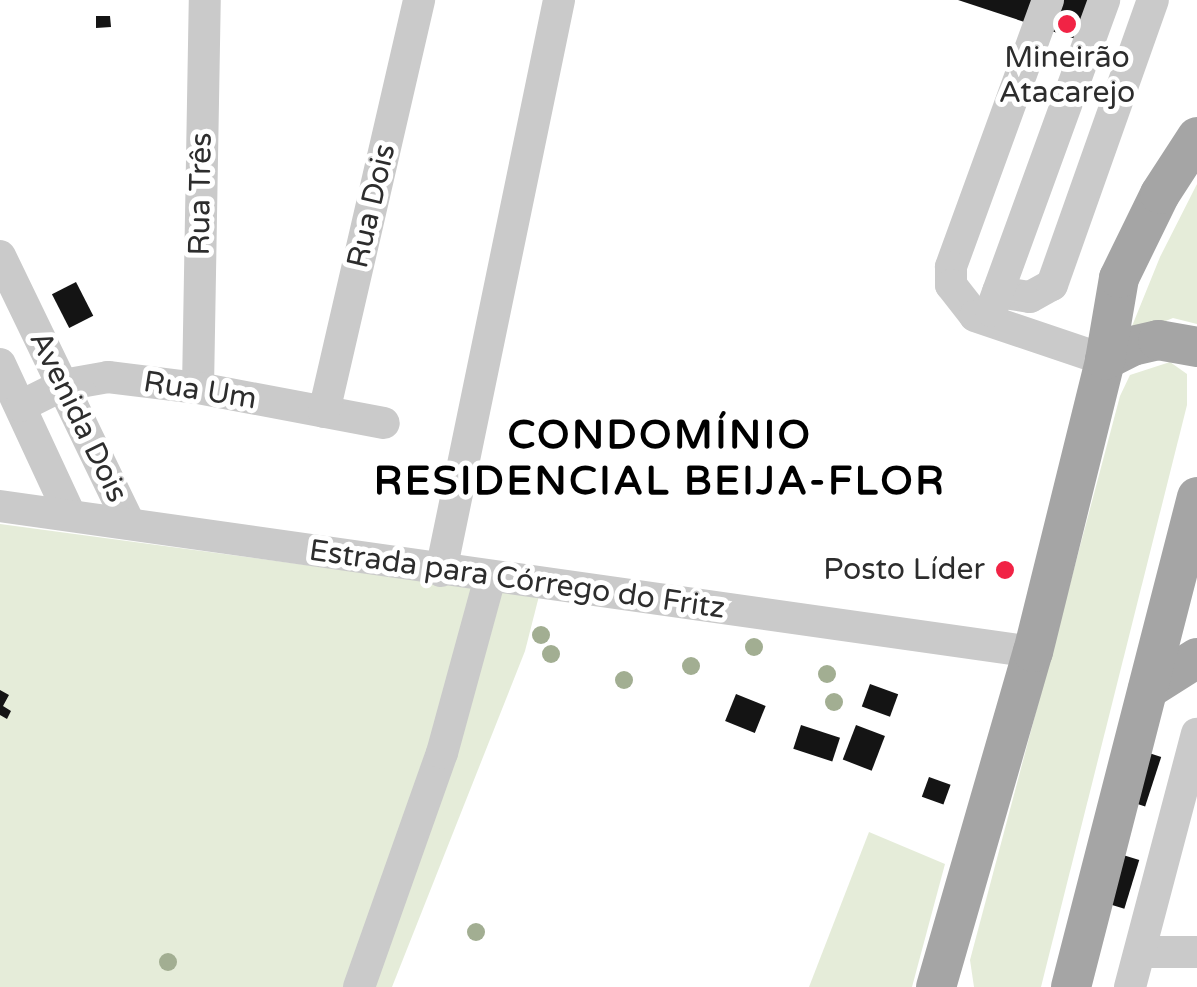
<!DOCTYPE html>
<meta charset="utf-8">
<style>
body{margin:0}
#map{position:relative;width:1197px;height:987px;overflow:hidden;background:#fff;font-family:"Varela Round",sans-serif}
div>[style]{position:absolute}
[style*='--x']{left:calc(var(--x)*1px);top:calc(var(--y)*1px);width:calc(var(--w)*1px);rotate:calc(var(--a)*1deg)}
.green>*{inset:0;background:#e5ecd9}
.building>*{inset:0;background:#141414;transform-origin:0 0}
.minor>*{height:32px;margin:-16px;padding:0 16px;transform-origin:16px;border-radius:16px;background:#cacaca}
.major>*{height:40px;margin:-20px;padding:0 20px;transform-origin:20px;border-radius:20px;background:#a5a5a5}
.trees>*{width:18px;height:18px;margin:-9px;border-radius:50%;background:#a2ae92}
.dots>*{width:28px;height:28px;translate:-50% -50%;box-sizing:border-box;border:5px solid #fff;border-radius:50%}
span{translate:-50% -50%;white-space:nowrap;text-align:center;line-height:1.15;-webkit-text-stroke:10px #fff;paint-order:stroke}
.poi-label{font-size:30px;color:#2d2d2d}
.right{translate:-100% -50%;text-align:right}
.street-label{font-size:30px;color:#2d2d2d}
.district-label{font-size:40px;color:#000;font-weight:700;letter-spacing:2.5px}
</style>
<div id="map">
<div class="green">
<div style="clip-path:polygon(1197px 184px,1197px 324px,1173px 318px,1128px 336px,1160px 257px)"></div>
<div style="clip-path:polygon(1170px 362px,1187px 374px,1187px 405px,1041px 987px,974px 987px,970px 960px,1120px 396px,1130px 375px)"></div>
<div style="clip-path:polygon(0 524px,539px 596px,525px 651px,392px 987px,0 987px)"></div>
<div style="clip-path:polygon(869px 832px,945px 864px,912px 987px,809px 987px)"></div>
</div>
<div class="building">
<div style="clip-path:polygon(958px 0,1115px 0,1100px 47px)"></div>
<div style="clip-path:polygon(96px 16px,110px 16px,111px 27px,96px 28px)"></div>
<div style="left:76px;top:282px;width:38px;height:27px;rotate:63deg"></div>
<div style="left:870px;top:684px;width:30px;height:24px;rotate:20deg"></div>
<div style="clip-path:polygon(0 690px,9px 695px,3px 706px,11px 711px,7px 719px,0 715px)"></div>
<div style="left:736px;top:694px;width:32px;height:29px;rotate:22deg"></div>
<div style="left:801px;top:725px;width:41px;height:25px;rotate:18deg"></div>
<div style="left:856px;top:725px;width:31px;height:37px;rotate:21deg"></div>
<div style="left:1146px;top:752px;width:16px;height:52px;rotate:18deg"></div>
<div style="left:929px;top:777px;width:23px;height:21px;rotate:20deg"></div>
<div style="left:1123px;top:855px;width:17px;height:51px;rotate:17deg"></div>
</div>
<div class="minor">
<div style="--x:1048;--y:0;--w:284;--a:110"></div>
<div style="--x:951;--y:267;--w:18;--a:90"></div>
<div style="--x:951;--y:285;--w:39;--a:52"></div>
<div style="--x:975;--y:316;--w:137;--a:18.7"></div>
<div style="--x:0;--y:256;--w:297;--a:64.2"></div>
<div style="--x:998;--y:292;--w:32;--a:9"></div>
<div style="--x:1030;--y:297;--w:25;--a:-29"></div>
<div style="--x:1052;--y:285;--w:302;--a:-70.5"></div>
<div style="--x:991;--y:311;--w:331;--a:-70"></div>
<div style="--x:0;--y:364;--w:166;--a:65.1"></div>
<div style="--x:198;--y:388;--w:388;--a:-89"></div>
<div style="--x:21;--y:406;--w:47;--a:-26.6"></div>
<div style="--x:63;--y:385;--w:46;--a:-10.1"></div>
<div style="--x:108;--y:377;--w:91;--a:7"></div>
<div style="--x:198;--y:388;--w:189;--a:10.7"></div>
<div style="--x:324;--y:412;--w:423;--a:-77"></div>
<div style="--x:0;--y:506;--w:1043;--a:8.04"></div>
<div style="--x:441;--y:571;--w:583;--a:-78.32"></div>
<div style="--x:1140;--y:952;--w:57;--a:0"></div>
<div style="--x:359;--y:987;--w:248;--a:-70.5"></div>
<div style="--x:442;--y:753;--w:182;--a:-74.7"></div>
<div style="--x:1130;--y:987;--w:262;--a:-75.2"></div>
</div>
<div class="major">
<div style="--x:1105;--y:360;--w:30;--a:-27"></div>
<div style="--x:1132;--y:346;--w:27;--a:-13"></div>
<div style="--x:1158;--y:340;--w:40;--a:10"></div>
<div style="--x:1148;--y:689;--w:58;--a:-32.3"></div>
<div style="--x:936;--y:987;--w:349;--a:-73.9"></div>
<div style="--x:1033;--y:652;--w:301;--a:-76.1"></div>
<div style="--x:1105;--y:360;--w:83;--a:-80.3"></div>
<div style="--x:1119;--y:278;--w:93;--a:-64"></div>
<div style="--x:1160;--y:194;--w:68;--a:-57"></div>
<div style="--x:1071;--y:987;--w:506;--a:-75.58"></div>
</div>
<div class="trees">
<div style="left:541px;top:635px"></div>
<div style="left:754px;top:647px"></div>
<div style="left:551px;top:654px"></div>
<div style="left:691px;top:666px"></div>
<div style="left:827px;top:674px"></div>
<div style="left:624px;top:680px"></div>
<div style="left:834px;top:702px"></div>
<div style="left:476px;top:932px"></div>
<div style="left:168px;top:962px"></div>
</div>
<div class="dots">
<div style="left:1067px;top:24px;background:#f12345"></div>
<div style="left:1005px;top:570px;background:#f12345"></div>
</div>
<div class="poi-label">
<span style="left:1067px;top:75px">Mineirão<br>Atacarejo</span>
<span class="right" style="left:985px;top:570px">Posto Líder</span>
</div>
<div class="street-label">
<span style="left:201px;top:194px;rotate:-89deg">Rua Três</span>
<span style="left:372px;top:206px;rotate:-77deg">Rua Dois</span>
<span style="left:200px;top:391px;rotate:9deg">Rua Um</span>
<span style="left:78px;top:417px;rotate:64deg">Avenida Dois</span>
<span style="left:517px;top:580px;rotate:8deg">Estrada para Córrego do Fritz</span>
</div>
<div class="district-label">
<span style="left:660px;top:458px">CONDOMÍNIO<br>RESIDENCIAL BEIJA-FLOR</span>
</div>
</div>
